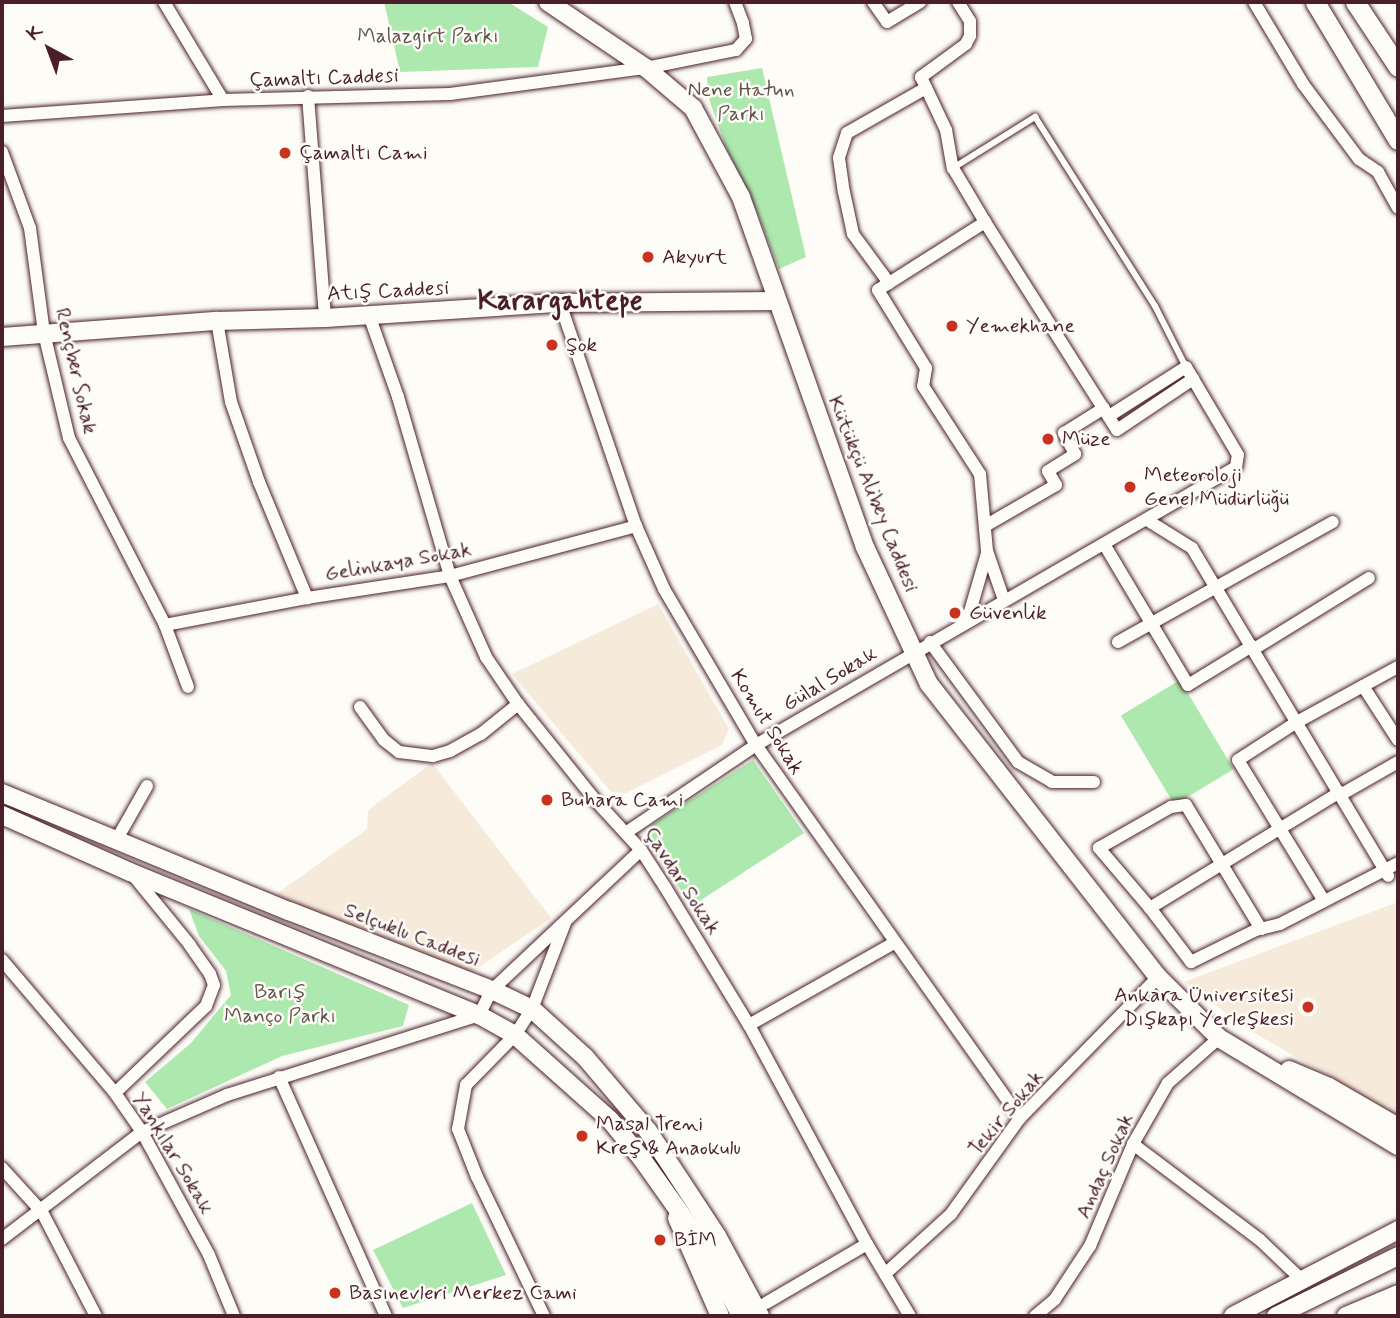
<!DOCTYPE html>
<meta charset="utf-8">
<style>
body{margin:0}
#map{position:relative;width:1400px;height:1318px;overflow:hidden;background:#fdfcf7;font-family:Mynerve,sans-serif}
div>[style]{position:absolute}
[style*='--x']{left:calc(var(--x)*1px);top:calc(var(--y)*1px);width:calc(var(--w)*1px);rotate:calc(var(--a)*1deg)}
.built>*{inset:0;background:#f6eada}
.green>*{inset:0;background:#ade9af;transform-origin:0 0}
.roads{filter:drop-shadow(0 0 2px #4a1f2b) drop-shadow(0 0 2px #4a1f2b)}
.lane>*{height:6px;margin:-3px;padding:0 3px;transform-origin:3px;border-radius:3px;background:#fdfcf7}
.street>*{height:12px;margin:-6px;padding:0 6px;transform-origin:6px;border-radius:6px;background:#fdfcf7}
.secondary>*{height:18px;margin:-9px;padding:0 9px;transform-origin:9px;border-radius:9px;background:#fdfcf7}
.primary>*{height:19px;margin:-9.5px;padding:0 9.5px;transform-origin:9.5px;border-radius:9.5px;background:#fdfcf7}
.dots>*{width:19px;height:19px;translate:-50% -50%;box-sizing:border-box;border:4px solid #fdfcf7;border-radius:50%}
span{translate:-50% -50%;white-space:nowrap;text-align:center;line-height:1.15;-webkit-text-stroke:5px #fdfcf7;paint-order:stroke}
.park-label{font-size:21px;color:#63524c}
.street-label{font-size:21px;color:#4a1f2b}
.poi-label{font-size:21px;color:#4a1f2b}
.left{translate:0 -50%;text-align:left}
.right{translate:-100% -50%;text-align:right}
.district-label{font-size:28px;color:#4a1f2b;font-weight:700}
.frame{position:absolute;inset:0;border:4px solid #4a1f2b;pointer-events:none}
.north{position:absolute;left:14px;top:14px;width:70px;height:70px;-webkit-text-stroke:5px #fdfcf7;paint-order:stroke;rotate:319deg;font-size:19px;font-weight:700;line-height:28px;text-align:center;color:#4a1f2b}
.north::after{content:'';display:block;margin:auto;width:24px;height:32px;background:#4a1f2b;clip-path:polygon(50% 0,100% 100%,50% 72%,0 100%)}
</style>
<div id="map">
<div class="built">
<div style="clip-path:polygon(658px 604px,729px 729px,722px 745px,626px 793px,611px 792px,512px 674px)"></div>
<div style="clip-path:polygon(432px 763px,551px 918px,469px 974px,274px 896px,367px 829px,368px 810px)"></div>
<div style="clip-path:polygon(1398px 902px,1398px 1116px,1251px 1031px,1184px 982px)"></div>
</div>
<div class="green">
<div style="clip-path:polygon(384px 2px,508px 2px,548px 27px,538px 67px,400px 72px)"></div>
<div style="clip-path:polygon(762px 68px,806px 257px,779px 269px,757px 211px,726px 147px,708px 96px,707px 77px)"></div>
<div style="left:1180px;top:680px;width:104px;height:69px;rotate:59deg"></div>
<div style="clip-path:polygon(753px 760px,804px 833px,692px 906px,647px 841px,650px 826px)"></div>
<div style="clip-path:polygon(189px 909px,409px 1005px,403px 1026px,282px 1056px,167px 1109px,145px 1082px,191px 1043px,231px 995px,226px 971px,199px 936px)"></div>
<div style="clip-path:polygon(472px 1203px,506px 1275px,403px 1308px,373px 1250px)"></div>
</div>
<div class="roads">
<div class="lane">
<div style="--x:953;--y:168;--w:97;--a:-31.9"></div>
<div style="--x:1035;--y:117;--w:224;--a:57.6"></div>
<div style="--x:1155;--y:306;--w:68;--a:63.1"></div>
</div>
<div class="street">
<div style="--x:164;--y:2;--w:114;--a:59"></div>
<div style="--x:873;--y:2;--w:24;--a:55"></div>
<div style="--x:887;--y:22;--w:39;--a:-31"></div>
<div style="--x:958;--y:2;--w:22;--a:58"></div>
<div style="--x:970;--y:21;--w:15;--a:90"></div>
<div style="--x:970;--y:36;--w:9;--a:117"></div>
<div style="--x:966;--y:44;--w:56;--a:143.7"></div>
<div style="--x:921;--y:77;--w:59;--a:64.7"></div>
<div style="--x:946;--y:130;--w:39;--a:80"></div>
<div style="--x:953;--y:168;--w:63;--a:59.3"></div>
<div style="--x:985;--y:222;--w:246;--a:57.6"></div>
<div style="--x:1117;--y:430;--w:92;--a:-33.9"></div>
<div style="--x:1254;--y:2;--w:96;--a:59.1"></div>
<div style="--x:1303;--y:84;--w:94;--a:53.3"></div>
<div style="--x:1359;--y:159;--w:23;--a:34"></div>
<div style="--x:1378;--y:172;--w:41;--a:60.9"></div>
<div style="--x:926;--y:88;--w:91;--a:150.3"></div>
<div style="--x:847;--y:133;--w:26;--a:108"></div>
<div style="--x:839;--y:158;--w:34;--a:82"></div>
<div style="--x:844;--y:192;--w:43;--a:77.9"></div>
<div style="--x:853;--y:234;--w:61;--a:53.7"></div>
<div style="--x:889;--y:283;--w:13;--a:148"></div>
<div style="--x:878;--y:290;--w:92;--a:58.4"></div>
<div style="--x:926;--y:368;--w:18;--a:99"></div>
<div style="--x:923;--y:386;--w:105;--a:57.1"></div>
<div style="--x:980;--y:474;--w:77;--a:84.8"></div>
<div style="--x:987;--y:551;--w:52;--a:70.9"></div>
<div style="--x:308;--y:96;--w:223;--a:85.6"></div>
<div style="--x:2;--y:116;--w:222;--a:-4.1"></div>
<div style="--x:223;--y:100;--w:227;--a:-1.5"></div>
<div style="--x:450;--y:94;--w:198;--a:-7.6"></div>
<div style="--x:646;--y:68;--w:92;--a:-11.3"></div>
<div style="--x:736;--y:50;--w:15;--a:-48"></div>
<div style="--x:746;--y:39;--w:16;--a:-101"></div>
<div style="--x:743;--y:23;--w:22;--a:-111"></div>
<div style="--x:2;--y:152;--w:81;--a:69.8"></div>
<div style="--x:30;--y:228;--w:106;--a:82.4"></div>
<div style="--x:44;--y:333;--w:108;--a:76.6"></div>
<div style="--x:69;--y:438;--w:210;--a:62.8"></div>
<div style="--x:165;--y:625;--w:66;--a:69.6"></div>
<div style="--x:889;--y:283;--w:114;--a:-32.4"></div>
<div style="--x:560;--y:303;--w:236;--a:71.2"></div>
<div style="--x:636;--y:526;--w:69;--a:66"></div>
<div style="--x:664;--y:589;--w:181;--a:59.5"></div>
<div style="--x:756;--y:745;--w:457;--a:54.7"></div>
<div style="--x:369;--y:315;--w:87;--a:70.5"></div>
<div style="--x:398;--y:397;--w:186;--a:73.8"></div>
<div style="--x:450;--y:576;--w:89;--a:66"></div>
<div style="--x:486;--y:657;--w:57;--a:55.8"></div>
<div style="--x:518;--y:704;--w:124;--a:51.2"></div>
<div style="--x:596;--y:801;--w:67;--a:47.4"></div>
<div style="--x:641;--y:850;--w:44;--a:57"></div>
<div style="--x:665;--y:887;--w:162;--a:58.7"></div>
<div style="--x:749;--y:1025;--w:249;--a:61.7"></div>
<div style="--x:867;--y:1244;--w:84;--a:59.2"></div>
<div style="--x:217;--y:321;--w:82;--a:80.2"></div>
<div style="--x:231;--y:402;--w:85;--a:70.7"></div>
<div style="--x:259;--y:482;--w:126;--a:67.5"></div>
<div style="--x:1147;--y:520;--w:53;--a:31.9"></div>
<div style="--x:1192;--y:548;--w:382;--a:59.1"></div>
<div style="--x:985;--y:526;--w:82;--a:-30"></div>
<div style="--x:1056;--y:485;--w:16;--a:-120"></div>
<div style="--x:1048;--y:471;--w:32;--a:-32"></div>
<div style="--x:1075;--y:454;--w:24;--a:-118"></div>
<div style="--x:1064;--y:433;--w:47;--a:-32"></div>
<div style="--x:1104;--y:544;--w:164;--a:59.2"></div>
<div style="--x:1188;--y:685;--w:75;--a:-31.4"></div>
<div style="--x:962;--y:619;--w:8;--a:-30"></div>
<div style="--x:969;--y:615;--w:65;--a:-73.8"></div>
<div style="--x:165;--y:625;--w:145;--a:-10.8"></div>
<div style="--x:307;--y:598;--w:145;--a:-8.7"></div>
<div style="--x:450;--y:576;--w:193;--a:-15"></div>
<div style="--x:930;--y:642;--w:149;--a:53.7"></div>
<div style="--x:1018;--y:762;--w:39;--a:30"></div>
<div style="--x:1052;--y:782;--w:42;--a:0"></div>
<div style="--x:1118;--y:642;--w:246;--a:-29.2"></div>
<div style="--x:1254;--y:649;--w:135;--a:-31.7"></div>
<div style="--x:1363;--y:686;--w:64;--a:57.1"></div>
<div style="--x:360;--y:707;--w:41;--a:54"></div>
<div style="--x:384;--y:740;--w:19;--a:39"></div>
<div style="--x:399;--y:752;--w:34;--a:7"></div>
<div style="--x:433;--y:756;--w:18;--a:-16"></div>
<div style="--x:450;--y:751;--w:35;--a:-29"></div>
<div style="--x:481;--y:734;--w:48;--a:-39"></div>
<div style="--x:1340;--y:792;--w:223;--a:148.6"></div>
<div style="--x:1150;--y:908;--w:68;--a:52.8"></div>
<div style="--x:1191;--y:962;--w:72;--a:-26.2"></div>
<div style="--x:1256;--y:930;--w:25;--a:-14"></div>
<div style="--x:1280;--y:924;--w:133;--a:-27.3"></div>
<div style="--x:1342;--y:794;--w:64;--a:-29.7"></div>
<div style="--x:627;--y:832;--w:156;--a:-34"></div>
<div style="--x:756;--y:745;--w:555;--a:-30.08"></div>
<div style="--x:1236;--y:467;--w:12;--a:-81"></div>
<div style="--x:1238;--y:455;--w:102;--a:-120.6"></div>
<div style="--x:1186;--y:367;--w:91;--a:147.5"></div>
<div style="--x:117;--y:839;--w:61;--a:-60.5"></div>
<div style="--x:1324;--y:901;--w:165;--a:-121.4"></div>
<div style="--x:1238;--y:760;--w:70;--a:-32.8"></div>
<div style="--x:1297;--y:722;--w:115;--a:-28.6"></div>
<div style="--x:1150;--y:908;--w:79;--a:-130.4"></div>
<div style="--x:1099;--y:848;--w:83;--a:-29.7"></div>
<div style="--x:1171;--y:807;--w:15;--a:-8"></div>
<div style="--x:1186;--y:805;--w:145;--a:58.8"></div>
<div style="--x:2;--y:960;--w:175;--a:49.6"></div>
<div style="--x:115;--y:1093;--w:47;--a:55.3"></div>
<div style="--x:142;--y:1132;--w:140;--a:61.4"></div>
<div style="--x:209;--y:1255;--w:66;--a:67.7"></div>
<div style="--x:749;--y:1025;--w:167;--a:-29.5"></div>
<div style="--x:279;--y:1077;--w:262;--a:65.9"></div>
<div style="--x:115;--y:1093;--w:126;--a:-43.7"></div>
<div style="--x:206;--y:1006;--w:22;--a:-69"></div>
<div style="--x:214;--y:985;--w:12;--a:-110"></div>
<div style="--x:210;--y:974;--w:35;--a:-125"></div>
<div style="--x:190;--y:945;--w:90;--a:-129.2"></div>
<div style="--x:1133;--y:1144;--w:159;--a:37.1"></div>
<div style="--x:1260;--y:1240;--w:57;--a:43.6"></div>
<div style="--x:2;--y:1168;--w:59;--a:47.7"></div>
<div style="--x:42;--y:1212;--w:117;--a:62.6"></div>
<div style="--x:2;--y:1239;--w:176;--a:-37.4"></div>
<div style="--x:142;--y:1132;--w:93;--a:-23.5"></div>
<div style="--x:227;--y:1095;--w:264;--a:-17.6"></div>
<div style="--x:479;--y:1015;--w:28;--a:-63"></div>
<div style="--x:492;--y:990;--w:204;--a:-43.2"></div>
<div style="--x:885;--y:1274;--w:89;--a:-42.3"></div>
<div style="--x:951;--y:1214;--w:118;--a:-54.3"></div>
<div style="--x:1020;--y:1118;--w:197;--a:-45.6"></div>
<div style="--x:766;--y:1303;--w:117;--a:-30.3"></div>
<div style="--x:544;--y:1316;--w:154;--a:-115.7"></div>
<div style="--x:477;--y:1177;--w:52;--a:-111.6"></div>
<div style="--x:458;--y:1129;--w:45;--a:-79.7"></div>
<div style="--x:466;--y:1085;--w:70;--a:-45.6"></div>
<div style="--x:515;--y:1035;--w:31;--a:-57"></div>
<div style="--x:532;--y:1009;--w:92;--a:-69"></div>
<div style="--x:1035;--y:1316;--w:26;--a:-40"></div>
<div style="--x:1055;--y:1299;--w:64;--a:-56.6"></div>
<div style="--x:1090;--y:1246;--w:111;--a:-67.1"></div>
<div style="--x:1133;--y:1144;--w:70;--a:-60.2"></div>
<div style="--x:1168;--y:1083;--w:68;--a:-41.4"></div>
</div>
<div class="secondary">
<div style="--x:548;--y:2;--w:118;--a:34"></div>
<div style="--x:646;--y:68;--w:62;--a:40.4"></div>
<div style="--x:693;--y:108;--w:101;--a:61.7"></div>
<div style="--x:741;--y:197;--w:371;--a:70.5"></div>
<div style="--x:865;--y:547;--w:151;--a:65"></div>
<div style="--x:929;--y:684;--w:372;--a:52"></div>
<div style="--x:1158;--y:977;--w:86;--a:45"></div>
<div style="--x:1219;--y:1038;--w:209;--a:31.1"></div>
<div style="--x:2;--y:337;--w:216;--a:-4.3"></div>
<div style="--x:217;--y:321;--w:108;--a:-1.6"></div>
<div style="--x:325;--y:318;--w:235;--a:-3.7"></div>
<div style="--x:560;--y:303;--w:217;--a:-0.5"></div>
<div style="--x:2;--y:793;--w:310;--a:22.4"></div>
<div style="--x:289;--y:911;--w:218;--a:21.3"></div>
<div style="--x:492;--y:990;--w:44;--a:25.4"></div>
<div style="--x:532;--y:1009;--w:72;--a:42.2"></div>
<div style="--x:585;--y:1057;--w:97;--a:49.6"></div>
<div style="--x:648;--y:1131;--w:126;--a:56.7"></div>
<div style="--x:717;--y:1236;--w:91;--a:61.7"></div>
<div style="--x:2;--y:815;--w:140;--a:24"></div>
<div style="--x:130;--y:872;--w:377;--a:22.3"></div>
<div style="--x:479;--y:1015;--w:41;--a:29.1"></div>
<div style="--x:515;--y:1035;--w:127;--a:41.8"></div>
<div style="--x:610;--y:1120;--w:50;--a:50.6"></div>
<div style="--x:642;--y:1159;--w:109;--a:54.7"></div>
<div style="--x:705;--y:1248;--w:77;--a:62.1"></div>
<div style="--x:1289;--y:1070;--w:43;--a:23"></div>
<div style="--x:1329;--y:1087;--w:80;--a:30.1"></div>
<div style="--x:677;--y:1218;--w:107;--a:66.3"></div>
<div style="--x:1233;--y:1316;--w:186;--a:-27.5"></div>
<div style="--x:1276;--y:1316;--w:136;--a:-26.2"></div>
<div style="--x:1346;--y:1316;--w:56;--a:-22.9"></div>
<div style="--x:1382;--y:1316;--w:19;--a:-32"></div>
</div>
<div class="primary">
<div style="--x:1315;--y:2;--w:161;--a:59"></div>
<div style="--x:1355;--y:2;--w:78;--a:56.5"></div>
</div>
</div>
<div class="dots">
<div style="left:285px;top:153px;background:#c8321e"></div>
<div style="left:648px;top:257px;background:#c8321e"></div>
<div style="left:952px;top:326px;background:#c8321e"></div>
<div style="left:552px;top:345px;background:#c8321e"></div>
<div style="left:1048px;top:439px;background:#c8321e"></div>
<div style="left:1130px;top:487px;background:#c8321e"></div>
<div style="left:955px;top:613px;background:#c8321e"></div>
<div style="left:547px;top:800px;background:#c8321e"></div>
<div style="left:1308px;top:1007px;background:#c8321e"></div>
<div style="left:582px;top:1136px;background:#c8321e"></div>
<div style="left:660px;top:1240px;background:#c8321e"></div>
<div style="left:335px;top:1293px;background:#c8321e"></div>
</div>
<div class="park-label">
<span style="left:428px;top:36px">Malazgirt Parkı</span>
<span style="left:741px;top:102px">Nene Hatun<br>Parkı</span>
<span style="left:280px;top:1004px">Barış<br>Manço Parkı</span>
</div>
<div class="street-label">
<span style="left:324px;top:78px;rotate:-2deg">Çamaltı Caddesi</span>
<span style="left:388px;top:291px;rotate:-3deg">Atış Caddesi</span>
<span style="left:76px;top:371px;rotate:77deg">Rençber Sokak</span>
<span style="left:873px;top:494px;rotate:68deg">Kütükçü Alibey Caddesi</span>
<span style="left:398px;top:562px;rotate:-10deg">Gelinkaya Sokak</span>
<span style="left:830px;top:679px;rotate:-31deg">Gülal Sokak</span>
<span style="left:767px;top:722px;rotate:58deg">Komut Sokak</span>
<span style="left:682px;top:881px;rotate:57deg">Çavdar Sokak</span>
<span style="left:412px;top:935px;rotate:21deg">Selçuklu Caddesi</span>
<span style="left:1006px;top:1113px;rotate:-50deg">Tekir Sokak</span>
<span style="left:173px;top:1153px;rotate:59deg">Yankılar Sokak</span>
<span style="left:1105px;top:1166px;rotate:-66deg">Andaç Sokak</span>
</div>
<div class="poi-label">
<span class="left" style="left:299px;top:153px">Çamaltı Cami</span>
<span class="left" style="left:662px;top:257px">Akyurt</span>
<span class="left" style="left:966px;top:326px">Yemekhane</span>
<span class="left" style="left:566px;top:345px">Şok</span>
<span class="left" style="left:1062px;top:439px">Müze</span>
<span class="left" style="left:1144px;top:487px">Meteoroloji<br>Genel Müdürlüğü</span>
<span class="left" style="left:969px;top:613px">Güvenlik</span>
<span class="left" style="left:561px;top:800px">Buhara Cami</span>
<span class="right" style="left:1294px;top:1007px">Ankara Üniversitesi<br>Dışkapı Yerleşkesi</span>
<span class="left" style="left:596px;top:1136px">Masal Treni<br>Kreş &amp; Anaokulu</span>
<span class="left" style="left:674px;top:1240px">BİM</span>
<span class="left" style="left:349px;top:1293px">Basınevleri Merkez Cami</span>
</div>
<div class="district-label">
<span style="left:560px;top:302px">Karargahtepe</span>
</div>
<div class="frame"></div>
<div class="north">K</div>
</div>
